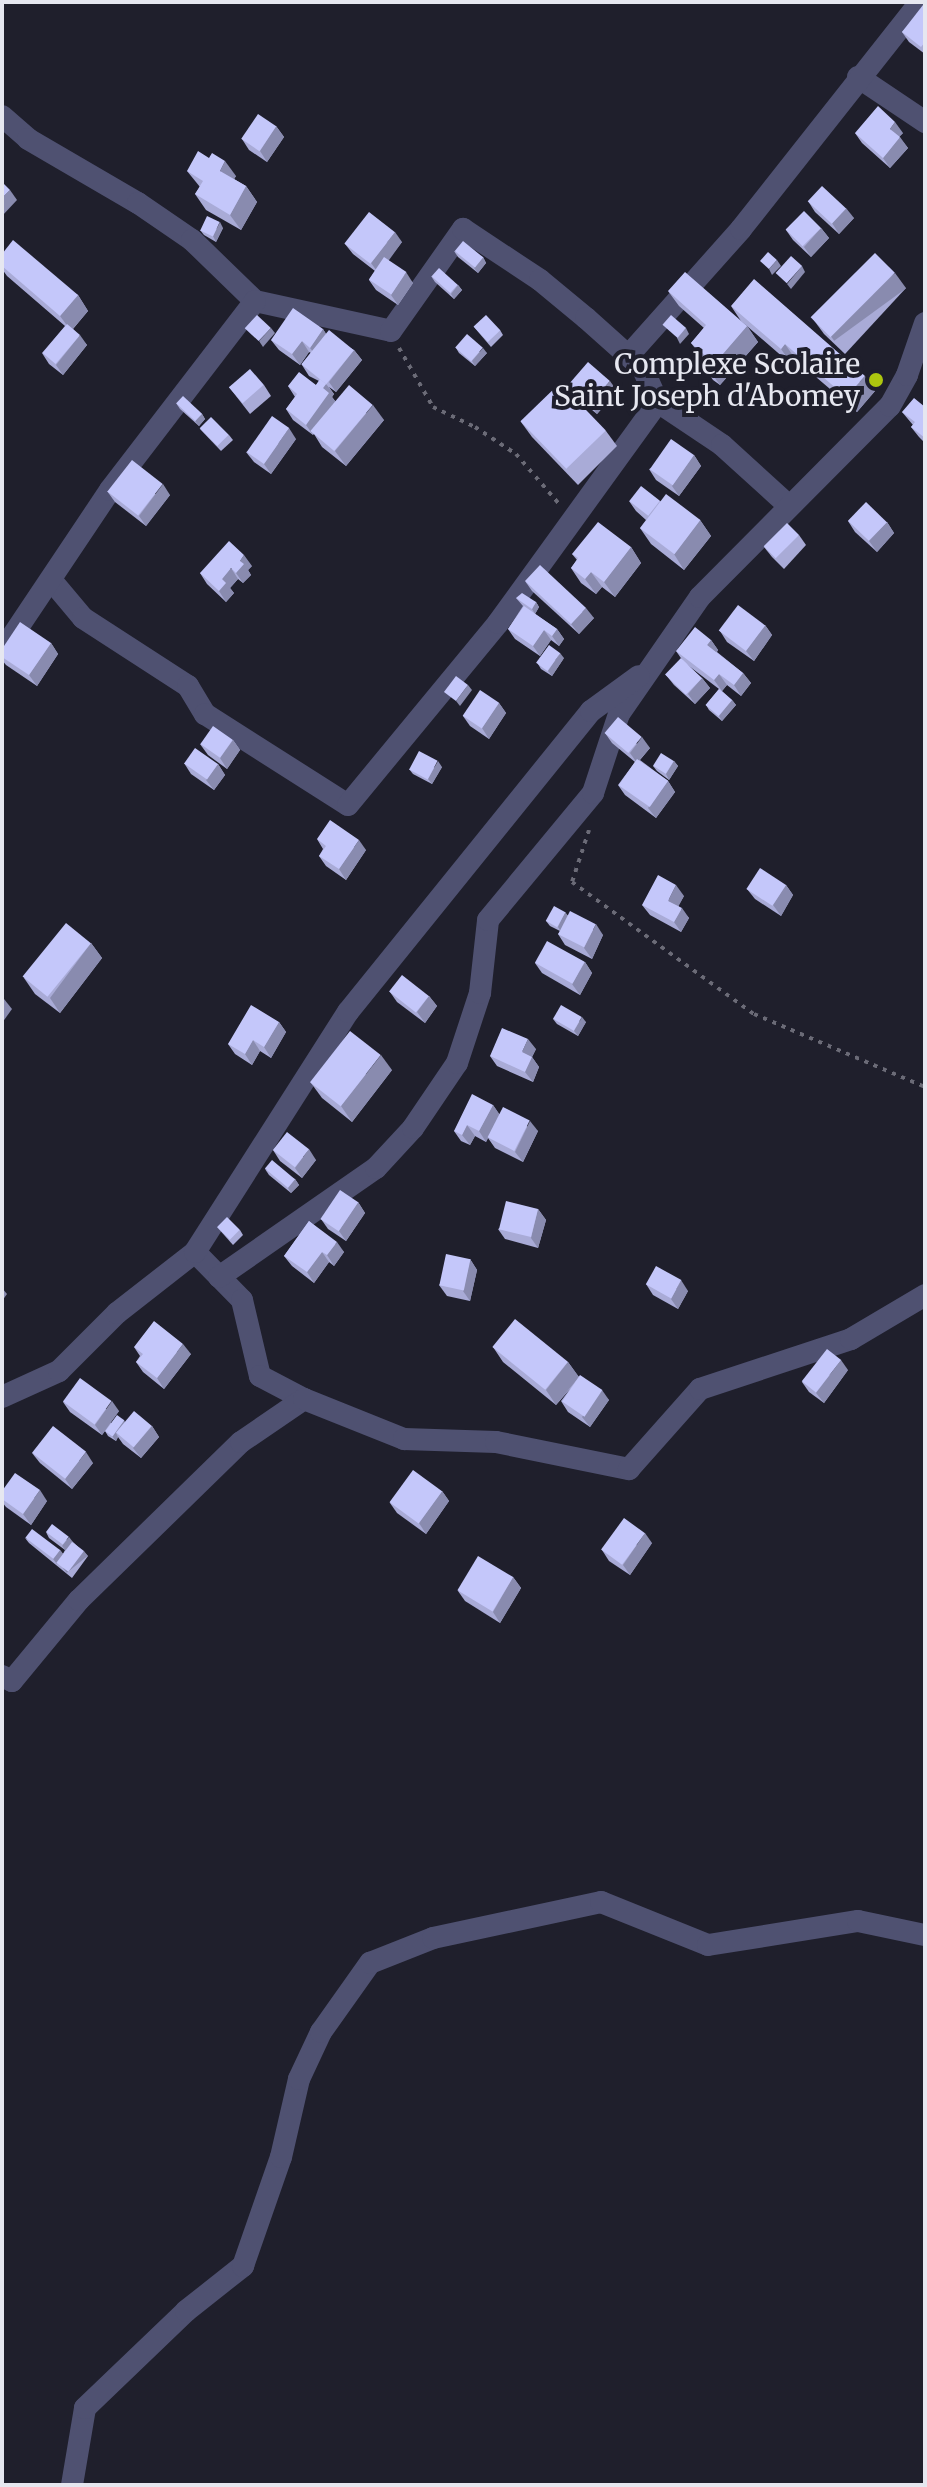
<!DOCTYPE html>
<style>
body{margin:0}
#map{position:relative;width:927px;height:2487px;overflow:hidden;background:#1f1f2c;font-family:Merriweather,serif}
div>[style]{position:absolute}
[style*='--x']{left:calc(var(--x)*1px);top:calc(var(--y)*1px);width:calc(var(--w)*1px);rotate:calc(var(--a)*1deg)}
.path>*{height:4px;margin-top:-2px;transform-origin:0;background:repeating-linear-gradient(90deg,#6b6b77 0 4px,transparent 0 10px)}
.street>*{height:22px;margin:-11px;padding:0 11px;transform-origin:11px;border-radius:11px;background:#4f5171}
.wall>*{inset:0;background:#a9abd7}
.shaded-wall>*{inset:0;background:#898baf;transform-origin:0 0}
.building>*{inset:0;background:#c4c7fa;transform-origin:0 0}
.dots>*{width:22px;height:22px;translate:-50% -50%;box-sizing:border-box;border:4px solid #1f1f2c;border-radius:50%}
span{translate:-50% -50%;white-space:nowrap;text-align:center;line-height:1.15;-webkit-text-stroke:8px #1f1f2c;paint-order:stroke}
.poi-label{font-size:28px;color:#e6e7f0}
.right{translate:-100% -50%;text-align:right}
.frame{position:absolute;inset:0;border:4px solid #e6e7f0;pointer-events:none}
</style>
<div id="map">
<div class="path">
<div style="--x:399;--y:348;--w:68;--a:60"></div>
<div style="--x:433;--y:407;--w:47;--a:25.5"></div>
<div style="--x:475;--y:427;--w:49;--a:33.4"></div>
<div style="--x:516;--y:454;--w:67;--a:49.2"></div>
<div style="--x:589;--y:830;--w:55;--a:108.1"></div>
<div style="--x:572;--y:882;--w:225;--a:36"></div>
<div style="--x:754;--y:1014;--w:186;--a:23.1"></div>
</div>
<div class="street">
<div style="--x:858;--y:77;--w:81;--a:33.9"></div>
<div style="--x:2;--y:116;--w:35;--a:41"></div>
<div style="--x:28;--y:139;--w:127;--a:30.2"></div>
<div style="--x:138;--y:203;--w:65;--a:34.4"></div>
<div style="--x:192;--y:240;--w:88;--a:44.1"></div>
<div style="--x:255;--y:301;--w:139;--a:12.4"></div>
<div style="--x:391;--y:331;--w:125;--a:-54.8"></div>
<div style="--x:463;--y:229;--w:92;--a:33.5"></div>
<div style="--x:540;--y:280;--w:60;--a:39.6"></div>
<div style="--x:586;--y:318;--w:76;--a:41.8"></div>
<div style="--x:643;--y:369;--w:36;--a:66"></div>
<div style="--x:658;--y:402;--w:77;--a:33.9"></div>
<div style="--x:722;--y:445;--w:91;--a:42.3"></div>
<div style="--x:628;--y:356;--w:170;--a:-48.3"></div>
<div style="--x:741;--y:229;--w:289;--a:-51.7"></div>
<div style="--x:52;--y:581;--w:48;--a:50"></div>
<div style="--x:83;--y:618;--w:125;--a:32.9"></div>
<div style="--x:188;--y:686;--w:33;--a:59"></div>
<div style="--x:205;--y:714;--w:169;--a:32.5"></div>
<div style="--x:348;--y:805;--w:236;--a:-50.5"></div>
<div style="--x:498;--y:623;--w:273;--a:-54.1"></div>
<div style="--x:5;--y:647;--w:189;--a:-56.2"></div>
<div style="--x:110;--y:490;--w:238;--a:-52.5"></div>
<div style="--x:195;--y:1252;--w:67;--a:45.6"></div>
<div style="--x:242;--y:1300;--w:78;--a:76.7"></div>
<div style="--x:260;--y:1376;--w:50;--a:27.6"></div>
<div style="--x:219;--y:1277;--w:191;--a:-34.8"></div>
<div style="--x:376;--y:1168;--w:54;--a:-47.2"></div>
<div style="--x:413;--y:1128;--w:78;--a:-55.9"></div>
<div style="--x:457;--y:1063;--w:74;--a:-71.8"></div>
<div style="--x:480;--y:993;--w:73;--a:-83.7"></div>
<div style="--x:488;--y:920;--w:165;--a:-50.4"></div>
<div style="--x:593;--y:793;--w:83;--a:-71.8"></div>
<div style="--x:619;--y:714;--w:142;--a:-55.3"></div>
<div style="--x:700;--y:597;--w:269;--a:-45.2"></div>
<div style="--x:890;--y:406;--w:35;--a:-61"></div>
<div style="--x:907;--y:375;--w:55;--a:-70.9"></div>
<div style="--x:2;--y:1397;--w:63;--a:-24.5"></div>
<div style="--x:59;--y:1371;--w:82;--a:-45"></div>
<div style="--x:117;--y:1313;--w:99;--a:-38"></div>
<div style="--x:195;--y:1252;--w:285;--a:-57.5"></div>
<div style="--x:348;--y:1012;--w:387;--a:-51.1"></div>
<div style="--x:591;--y:711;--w:59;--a:-36.1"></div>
<div style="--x:2;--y:1676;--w:11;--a:27"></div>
<div style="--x:12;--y:1681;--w:105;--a:-50.4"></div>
<div style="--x:79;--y:1600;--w:226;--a:-44.3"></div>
<div style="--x:241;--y:1442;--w:76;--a:-34.3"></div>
<div style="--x:304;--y:1399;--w:108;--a:21.8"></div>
<div style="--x:404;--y:1439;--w:92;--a:1.9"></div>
<div style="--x:496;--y:1442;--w:136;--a:11.5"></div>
<div style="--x:629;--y:1469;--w:107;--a:-48.4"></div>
<div style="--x:700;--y:1389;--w:159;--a:-18.3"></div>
<div style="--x:851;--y:1339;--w:86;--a:-30.7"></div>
<div style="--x:72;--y:2485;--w:78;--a:-80.4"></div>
<div style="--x:85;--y:2408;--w:140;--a:-43.8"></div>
<div style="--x:186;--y:2311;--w:73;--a:-38.3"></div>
<div style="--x:243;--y:2266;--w:115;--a:-70.8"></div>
<div style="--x:281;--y:2157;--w:80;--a:-77"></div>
<div style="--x:299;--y:2079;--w:52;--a:-64.9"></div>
<div style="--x:321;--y:2032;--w:85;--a:-54.6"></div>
<div style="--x:370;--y:1963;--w:68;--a:-21.6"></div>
<div style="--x:433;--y:1938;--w:172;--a:-12.1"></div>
<div style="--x:601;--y:1902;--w:115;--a:21.9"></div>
<div style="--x:708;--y:1945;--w:152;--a:-9.1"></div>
<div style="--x:858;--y:1921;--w:68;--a:11.8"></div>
</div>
<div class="wall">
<div style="clip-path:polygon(925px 6px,925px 54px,909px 42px,902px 32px)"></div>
<div style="clip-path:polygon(276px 126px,284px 137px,267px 162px,249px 150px,242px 139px)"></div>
<div style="clip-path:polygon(855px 133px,903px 133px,899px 137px,908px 148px,890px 168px,862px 143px)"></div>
<div style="clip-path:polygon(187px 171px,236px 176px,234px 179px,246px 186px,257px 202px,241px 230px,206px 210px,195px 194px,200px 187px)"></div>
<div style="clip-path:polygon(808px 201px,854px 218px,839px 234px,815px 212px)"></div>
<div style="clip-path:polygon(223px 228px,216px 242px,204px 235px,200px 230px)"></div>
<div style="clip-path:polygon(821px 228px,829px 238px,811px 257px,793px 240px,786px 230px)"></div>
<div style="clip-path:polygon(402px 242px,388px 260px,413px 283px,398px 305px,376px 290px,369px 280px,375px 271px,353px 254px,345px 244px)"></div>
<div style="clip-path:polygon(454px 251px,483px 257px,486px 263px,478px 273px,458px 257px)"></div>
<div style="clip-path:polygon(2px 254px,78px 295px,88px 311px,73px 329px,87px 345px,63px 375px,49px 364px,42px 353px,65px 326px,7px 276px,2px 269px)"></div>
<div style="clip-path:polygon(431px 276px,458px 285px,462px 290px,454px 299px,435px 282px)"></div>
<div style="clip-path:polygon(906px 288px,845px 354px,824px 334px,813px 319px)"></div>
<div style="clip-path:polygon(668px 291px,747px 326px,758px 342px,720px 385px,713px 380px,702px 364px,705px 361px,691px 343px,704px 328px,679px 306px)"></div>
<div style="clip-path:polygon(731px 306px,875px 391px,857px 412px,796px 360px,792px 365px,741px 321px)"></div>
<div style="clip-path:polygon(474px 327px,500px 330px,503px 335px,491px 347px)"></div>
<div style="clip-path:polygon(323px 329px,326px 334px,354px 350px,362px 360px,336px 392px,329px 387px,334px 394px,332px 397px,336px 402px,384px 420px,346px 466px,322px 447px,314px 434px,313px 435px,293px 420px,286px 409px,295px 397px,288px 386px,316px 385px,319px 381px,309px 376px,302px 365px,311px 353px,309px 352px,300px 365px,279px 350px,271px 340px)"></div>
<div style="clip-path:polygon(456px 348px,487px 353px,475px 366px,459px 353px)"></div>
<div style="clip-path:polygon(264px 385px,271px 396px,250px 414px,229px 387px)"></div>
<div style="clip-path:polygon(568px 385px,617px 391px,597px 414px,575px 396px)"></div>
<div style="clip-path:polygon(176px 403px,202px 414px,205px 419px,199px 426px,180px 409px)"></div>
<div style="clip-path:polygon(925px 407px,925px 443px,919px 437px,911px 427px,913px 425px,902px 412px)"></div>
<div style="clip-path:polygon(521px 422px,606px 431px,617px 446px,578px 485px,532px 437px)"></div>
<div style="clip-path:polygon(200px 429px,229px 435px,233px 440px,221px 451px)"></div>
<div style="clip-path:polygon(296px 439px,271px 474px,254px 462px,246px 452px)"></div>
<div style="clip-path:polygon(694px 455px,701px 466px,679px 496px,656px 480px,649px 469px)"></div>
<div style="clip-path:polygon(107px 491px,170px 495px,146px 526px,115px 502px)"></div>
<div style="clip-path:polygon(629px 501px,660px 501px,700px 520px,711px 536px,684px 570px,651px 544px,640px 528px,646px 520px,636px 511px)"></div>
<div style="clip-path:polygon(848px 521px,887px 522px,894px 533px,877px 552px,855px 532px)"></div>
<div style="clip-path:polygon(799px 535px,806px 545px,784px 569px,772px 557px,764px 547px)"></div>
<div style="clip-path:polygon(631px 547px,641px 563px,615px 597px,602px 587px,596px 594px,581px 583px,571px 568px,577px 560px,572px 554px)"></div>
<div style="clip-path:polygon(252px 566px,248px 570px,251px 575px,243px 583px,238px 579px,230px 588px,234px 593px,226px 602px,207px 584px,200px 573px)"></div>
<div style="clip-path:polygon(525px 581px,594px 618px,579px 634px,532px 591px)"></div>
<div style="clip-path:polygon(516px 598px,536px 602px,539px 607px,535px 614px,557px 629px,564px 639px,559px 646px,551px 640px,540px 656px,515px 639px,508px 629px,523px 606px)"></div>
<div style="clip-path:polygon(765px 625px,772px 635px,754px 661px,727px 642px,720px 631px)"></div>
<div style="clip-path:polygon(711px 640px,718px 650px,717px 652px,743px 673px,751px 683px,741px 696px,727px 685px,722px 691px,732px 700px,736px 705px,722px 721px,709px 710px,706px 705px,719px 689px,685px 663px,702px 678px,710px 688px,695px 704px,674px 685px,666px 675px,683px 661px,676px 651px)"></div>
<div style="clip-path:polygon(51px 643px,58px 654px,37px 686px,6px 665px,2px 660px,2px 649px)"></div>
<div style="clip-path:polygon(564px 658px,552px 676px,541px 669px,538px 664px)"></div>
<div style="clip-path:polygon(499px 703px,506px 713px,489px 739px,470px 726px,463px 716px)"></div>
<div style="clip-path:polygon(605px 733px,650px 748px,640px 760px,668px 781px,675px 792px,656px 818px,625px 795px,618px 785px,635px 762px,612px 743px)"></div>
<div style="clip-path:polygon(233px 740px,240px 750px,227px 769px,208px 755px,200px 744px)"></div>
<div style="clip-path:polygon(674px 761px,678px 766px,669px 780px,657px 771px,653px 766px)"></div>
<div style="clip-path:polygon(184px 763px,218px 764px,225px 775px,214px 790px,191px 774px)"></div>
<div style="clip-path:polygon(442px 767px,432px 784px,413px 774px,409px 769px)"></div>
<div style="clip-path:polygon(317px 839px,366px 850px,346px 880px,326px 866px,319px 856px,323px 849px)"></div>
<div style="clip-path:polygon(786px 885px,793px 895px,781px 916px,755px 899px,747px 889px)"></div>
<div style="clip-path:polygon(684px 896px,678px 906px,689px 918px,681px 932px,650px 915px,642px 905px)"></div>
<div style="clip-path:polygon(565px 912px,567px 915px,603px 935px,592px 959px,565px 945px,558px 934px,560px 931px,550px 926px,546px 921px)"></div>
<div style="clip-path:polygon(91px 943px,102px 958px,60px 1013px,35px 994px,24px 978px)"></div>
<div style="clip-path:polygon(585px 962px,592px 973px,580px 995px,542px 973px,535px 963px)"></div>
<div style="clip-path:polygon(390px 992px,429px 996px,437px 1006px,425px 1023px,397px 1002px)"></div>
<div style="clip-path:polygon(553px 1019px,586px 1022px,578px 1036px,557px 1024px)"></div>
<div style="clip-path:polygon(279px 1022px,286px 1032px,271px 1058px,260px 1051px,252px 1065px,235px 1054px,228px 1044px)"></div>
<div style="clip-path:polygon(536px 1049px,532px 1057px,539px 1067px,533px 1082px,497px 1066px,490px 1056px)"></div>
<div style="clip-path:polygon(392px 1070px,352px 1122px,322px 1098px,311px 1083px)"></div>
<div style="clip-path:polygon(493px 1105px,499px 1114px,538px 1131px,523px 1162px,495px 1148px,488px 1138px,486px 1142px,475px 1136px,470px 1145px,461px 1141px,454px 1131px)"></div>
<div style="clip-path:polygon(273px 1150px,316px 1160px,302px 1178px,280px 1161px)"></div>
<div style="clip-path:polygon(265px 1169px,295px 1179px,299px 1185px,291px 1193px,269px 1175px)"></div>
<div style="clip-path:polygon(358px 1202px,365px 1213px,346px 1241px,328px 1229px,321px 1219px)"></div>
<div style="clip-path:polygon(538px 1209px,546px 1220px,538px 1248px,505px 1239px,498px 1229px)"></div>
<div style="clip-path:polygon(309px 1221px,344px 1252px,334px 1266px,329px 1262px,314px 1283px,292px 1266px,284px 1256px)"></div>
<div style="clip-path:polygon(217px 1227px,240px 1230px,243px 1235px,233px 1245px)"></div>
<div style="clip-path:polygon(470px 1259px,477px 1270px,470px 1301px,447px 1296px,439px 1285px)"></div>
<div style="clip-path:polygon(646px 1284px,688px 1291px,678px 1309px,653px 1295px)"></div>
<div style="clip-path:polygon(134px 1347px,191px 1354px,164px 1389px,143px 1372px,136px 1362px,140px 1356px)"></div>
<div style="clip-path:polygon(493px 1347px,568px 1362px,578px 1376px,609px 1400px,590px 1427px,568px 1412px,561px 1401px,570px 1389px,556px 1405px,503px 1362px)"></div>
<div style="clip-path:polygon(848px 1370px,824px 1403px,809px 1392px,802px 1382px)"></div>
<div style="clip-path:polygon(63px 1402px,119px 1411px,110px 1423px,125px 1422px,152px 1426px,159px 1437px,141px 1458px,123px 1444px,118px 1437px,116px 1441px,108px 1436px,105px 1431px,102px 1435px,70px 1412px)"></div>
<div style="clip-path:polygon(32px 1453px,93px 1463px,72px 1489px,40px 1463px)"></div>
<div style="clip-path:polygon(2px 1491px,47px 1501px,31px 1525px,6px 1507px,2px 1502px)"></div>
<div style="clip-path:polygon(442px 1491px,449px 1501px,426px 1534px,397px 1513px,390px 1503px)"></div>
<div style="clip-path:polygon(46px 1532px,73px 1542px,88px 1556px,72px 1578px,29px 1543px,25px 1538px,60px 1550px,63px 1554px,65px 1550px,49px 1538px)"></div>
<div style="clip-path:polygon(652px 1543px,630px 1575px,609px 1561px,602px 1550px)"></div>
<div style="clip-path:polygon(513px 1577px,521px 1588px,500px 1623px,465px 1601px,458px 1591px)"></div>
</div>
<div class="shaded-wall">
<div style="clip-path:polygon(895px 122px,903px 133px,897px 139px,890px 129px)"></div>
<div style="clip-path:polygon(276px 126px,284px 137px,267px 162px,260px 151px)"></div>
<div style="clip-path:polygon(900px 137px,908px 148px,890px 168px,883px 158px)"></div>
<div style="clip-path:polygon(225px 161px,236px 176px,230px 186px,220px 171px)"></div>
<div style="clip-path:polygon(246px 186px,257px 202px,241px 230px,230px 215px)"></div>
<div style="clip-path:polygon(10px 190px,17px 200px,2px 216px,2px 198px)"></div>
<div style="clip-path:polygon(846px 208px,854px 218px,839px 234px,832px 223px)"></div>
<div style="clip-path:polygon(220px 222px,223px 228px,216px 242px,213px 236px)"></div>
<div style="clip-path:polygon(821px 228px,829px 238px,811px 257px,804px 247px)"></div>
<div style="clip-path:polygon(395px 232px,402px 242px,379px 274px,371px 263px)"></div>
<div style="clip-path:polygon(483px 257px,486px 263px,478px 273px,474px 268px)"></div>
<div style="clip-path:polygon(777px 260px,781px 266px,772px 275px,769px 269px)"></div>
<div style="clip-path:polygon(802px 266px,805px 272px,791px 289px,787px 284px)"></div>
<div style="clip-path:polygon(406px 272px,413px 283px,398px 305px,391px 295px)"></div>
<div style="left:895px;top:273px;width:19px;height:89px;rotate:54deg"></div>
<div style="clip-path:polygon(458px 285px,462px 290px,454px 299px,451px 294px)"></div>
<div style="clip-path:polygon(78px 295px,88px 311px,71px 331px,60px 316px)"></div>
<div style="clip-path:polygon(747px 326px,758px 342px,720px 385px,709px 370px)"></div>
<div style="clip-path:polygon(271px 328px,275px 333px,263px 347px,259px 341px)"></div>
<div style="clip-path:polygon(686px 328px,689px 334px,680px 344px,677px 338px)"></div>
<div style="clip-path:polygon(323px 329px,330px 340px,318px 358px,310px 348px)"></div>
<div style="clip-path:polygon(80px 335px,87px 345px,63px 375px,56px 365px)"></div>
<div style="clip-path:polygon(302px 341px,309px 352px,300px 365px,292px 354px)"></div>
<div style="clip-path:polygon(785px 344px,796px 360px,792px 365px,781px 349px)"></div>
<div style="clip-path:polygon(483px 348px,487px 353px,475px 366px,472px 361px)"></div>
<div style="clip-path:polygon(354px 350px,362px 360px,336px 392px,329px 382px)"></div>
<div style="clip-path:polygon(865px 376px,875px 391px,857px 412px,846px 397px)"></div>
<div style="clip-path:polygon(610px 381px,617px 391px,597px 414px,590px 404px)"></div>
<div style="clip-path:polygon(326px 384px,334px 394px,332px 397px,337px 404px,311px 431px,313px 435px,306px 425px,323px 388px)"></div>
<div style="clip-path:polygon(373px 405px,384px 420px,346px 466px,335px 451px)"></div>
<div style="clip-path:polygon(202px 414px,205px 419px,199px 426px,195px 421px)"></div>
<div style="clip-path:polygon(289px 428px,296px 439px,271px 474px,264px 464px)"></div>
<div style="clip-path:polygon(694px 455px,701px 466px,679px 496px,672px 486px)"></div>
<div style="clip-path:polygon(163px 484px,170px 495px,146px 526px,139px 516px)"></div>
<div style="clip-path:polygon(700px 520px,711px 536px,684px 570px,674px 554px)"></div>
<div style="clip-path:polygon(887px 522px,894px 533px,877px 552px,869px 541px)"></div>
<div style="clip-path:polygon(631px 547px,641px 563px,615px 597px,604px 582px)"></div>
<div style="clip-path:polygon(244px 555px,252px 566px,248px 570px,251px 575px,243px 583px,236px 573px,240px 561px)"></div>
<div style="clip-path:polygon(231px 568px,238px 579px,230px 588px,234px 593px,226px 602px,219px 591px,222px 579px)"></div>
<div style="clip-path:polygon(591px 572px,602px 587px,596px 594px,585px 579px)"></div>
<div style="clip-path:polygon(536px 602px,539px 607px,535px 614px,532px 609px)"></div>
<div style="clip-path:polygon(586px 608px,594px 618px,579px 634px,571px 624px)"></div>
<div style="clip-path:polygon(765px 625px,772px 635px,754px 661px,746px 651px)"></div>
<div style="clip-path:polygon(557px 629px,564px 639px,559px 646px,552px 636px)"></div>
<div style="clip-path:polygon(544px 630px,551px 640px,540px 656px,533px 646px)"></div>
<div style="clip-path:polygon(711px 640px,718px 650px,714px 655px,707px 645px)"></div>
<div style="clip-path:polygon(51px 643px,58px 654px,37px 686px,29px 675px)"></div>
<div style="clip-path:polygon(560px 653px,564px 658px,552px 676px,548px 671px)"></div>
<div style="clip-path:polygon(743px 673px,751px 683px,741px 696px,734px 685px)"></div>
<div style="clip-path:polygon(719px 674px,727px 685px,722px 691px,714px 680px)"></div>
<div style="clip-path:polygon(702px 678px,710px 688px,695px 704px,688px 694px)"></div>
<div style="clip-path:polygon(468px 685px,472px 690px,460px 706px,456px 701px)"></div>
<div style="clip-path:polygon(732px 700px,736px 705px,722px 721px,719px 716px)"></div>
<div style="clip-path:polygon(499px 703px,506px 713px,489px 739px,482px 728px)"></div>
<div style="clip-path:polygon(642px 737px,650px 748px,637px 763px,630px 753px)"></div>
<div style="clip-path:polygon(233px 740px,240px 750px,227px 769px,220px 758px)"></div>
<div style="clip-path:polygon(438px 761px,442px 767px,432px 784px,428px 779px)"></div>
<div style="clip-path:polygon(674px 761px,678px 766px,669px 780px,666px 774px)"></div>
<div style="clip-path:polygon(218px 764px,225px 775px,214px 790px,206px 780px)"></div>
<div style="clip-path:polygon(668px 781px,675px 792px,656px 818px,648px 808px)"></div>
<div style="clip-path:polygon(359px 840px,366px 850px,346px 880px,339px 869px)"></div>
<div style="clip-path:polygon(676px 885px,684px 896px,676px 911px,668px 901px)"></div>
<div style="clip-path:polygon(786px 885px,793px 895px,781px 916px,773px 905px)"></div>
<div style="clip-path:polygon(682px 908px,689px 918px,681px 932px,674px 922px)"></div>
<div style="clip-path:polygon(565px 912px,569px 917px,561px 932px,558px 927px)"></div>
<div style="clip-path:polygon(596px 924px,603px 935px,592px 959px,584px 948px)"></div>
<div style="clip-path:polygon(91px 943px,102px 958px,60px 1013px,50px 998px)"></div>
<div style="clip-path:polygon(585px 962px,592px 973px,580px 995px,572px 984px)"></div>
<div style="clip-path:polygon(429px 996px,437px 1006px,425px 1023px,417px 1012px)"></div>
<div style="clip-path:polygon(4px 999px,12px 1009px,2px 1023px,2px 1002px)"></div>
<div style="clip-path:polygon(582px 1017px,586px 1022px,578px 1036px,574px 1031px)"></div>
<div style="clip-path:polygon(279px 1022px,286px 1032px,271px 1058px,264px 1047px)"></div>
<div style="clip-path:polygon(528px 1039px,536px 1049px,532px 1057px,539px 1067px,533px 1082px,525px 1072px,522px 1052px)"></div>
<div style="clip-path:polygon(253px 1040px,260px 1051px,252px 1065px,245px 1054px)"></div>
<div style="clip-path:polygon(381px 1055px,392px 1070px,352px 1122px,341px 1106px)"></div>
<div style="clip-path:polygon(493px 1105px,500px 1115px,486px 1142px,479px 1131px)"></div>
<div style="clip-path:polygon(530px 1121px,538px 1131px,523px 1162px,515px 1152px)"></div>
<div style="clip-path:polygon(467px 1125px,475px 1136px,470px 1145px,462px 1135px)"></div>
<div style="clip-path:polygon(309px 1149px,316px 1160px,302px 1178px,295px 1168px)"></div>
<div style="clip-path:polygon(295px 1179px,299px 1185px,291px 1193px,288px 1188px)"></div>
<div style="clip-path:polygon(358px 1202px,365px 1213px,346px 1241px,339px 1231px)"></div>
<div style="clip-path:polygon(538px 1209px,546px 1220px,538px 1248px,531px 1238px)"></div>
<div style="clip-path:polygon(337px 1242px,344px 1252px,334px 1266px,327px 1255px)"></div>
<div style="clip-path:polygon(322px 1252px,329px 1262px,314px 1283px,307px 1272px)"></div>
<div style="clip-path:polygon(470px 1259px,477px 1270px,470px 1301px,463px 1291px)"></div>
<div style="clip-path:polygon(681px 1280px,688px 1291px,678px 1309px,671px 1299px)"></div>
<div style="clip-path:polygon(2px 1288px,7px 1294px,2px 1301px)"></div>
<div style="clip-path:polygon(183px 1344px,191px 1354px,164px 1389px,157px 1378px)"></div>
<div style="clip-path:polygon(841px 1360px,848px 1370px,824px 1403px,816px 1393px)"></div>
<div style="clip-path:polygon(568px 1362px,579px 1377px,556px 1405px,546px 1390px)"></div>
<div style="clip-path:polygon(602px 1390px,609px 1400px,590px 1427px,582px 1417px)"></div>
<div style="clip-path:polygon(112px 1401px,119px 1411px,102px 1435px,95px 1425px)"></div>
<div style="clip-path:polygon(124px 1420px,127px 1426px,116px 1433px,118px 1437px,116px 1441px,112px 1436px)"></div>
<div style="clip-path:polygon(152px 1426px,159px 1437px,141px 1458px,133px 1448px)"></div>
<div style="clip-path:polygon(86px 1452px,93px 1463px,72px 1489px,65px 1479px)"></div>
<div style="clip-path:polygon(40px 1490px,47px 1501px,31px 1525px,23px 1514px)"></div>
<div style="clip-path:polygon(442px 1491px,449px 1501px,426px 1534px,419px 1523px)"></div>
<div style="clip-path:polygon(645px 1533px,652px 1543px,630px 1575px,623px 1565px)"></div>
<div style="clip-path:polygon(69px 1537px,73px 1542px,66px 1551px,62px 1546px)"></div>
<div style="clip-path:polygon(60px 1550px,64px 1555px,57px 1564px,53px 1559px)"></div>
<div style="left:84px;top:1551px;width:6px;height:27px;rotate:51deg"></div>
<div style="clip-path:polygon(513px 1577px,521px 1588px,500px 1623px,493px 1612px)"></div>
</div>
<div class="building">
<div style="clip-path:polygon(923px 5px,925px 6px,925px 42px,921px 47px,902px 32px)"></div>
<div style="clip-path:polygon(878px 106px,895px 122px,890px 129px,900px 137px,883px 158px,855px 133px)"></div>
<div style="left:258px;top:114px;width:22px;height:30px;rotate:34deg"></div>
<div style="clip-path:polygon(198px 151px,209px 158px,212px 153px,225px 161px,220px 171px,246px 186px,230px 215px,195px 194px,203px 181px,187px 171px)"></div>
<div style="clip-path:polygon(2px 182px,10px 190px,2px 198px)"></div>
<div style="left:822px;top:186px;width:33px;height:21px;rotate:43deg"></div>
<div style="left:804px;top:211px;width:24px;height:26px;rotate:45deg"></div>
<div style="left:369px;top:212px;width:33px;height:40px;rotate:38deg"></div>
<div style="left:207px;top:216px;width:14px;height:16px;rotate:25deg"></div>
<div style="clip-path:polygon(13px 240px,78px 295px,60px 316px,2px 266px,2px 254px)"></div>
<div style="left:463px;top:241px;width:26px;height:13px;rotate:39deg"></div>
<div style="left:768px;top:252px;width:12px;height:12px;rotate:42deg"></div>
<div style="left:875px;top:253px;width:28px;height:91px;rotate:45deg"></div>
<div style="left:791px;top:256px;width:15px;height:23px;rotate:42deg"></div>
<div style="left:384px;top:257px;width:27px;height:27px;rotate:34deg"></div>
<div style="left:439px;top:268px;width:25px;height:11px;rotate:42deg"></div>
<div style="clip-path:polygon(685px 272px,747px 326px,709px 370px,702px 364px,708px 358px,691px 343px,706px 325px,668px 291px)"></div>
<div style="clip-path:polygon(754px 279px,865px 376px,846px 397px,785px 344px,781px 349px,731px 306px)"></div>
<div style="clip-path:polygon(293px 308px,323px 329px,310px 348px,302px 341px,292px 354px,271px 340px)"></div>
<div style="left:257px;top:315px;width:19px;height:18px;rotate:43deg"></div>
<div style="left:486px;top:315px;width:21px;height:17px;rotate:47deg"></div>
<div style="left:671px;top:315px;width:20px;height:13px;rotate:41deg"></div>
<div style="left:67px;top:324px;width:17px;height:38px;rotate:40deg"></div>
<div style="left:329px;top:330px;width:32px;height:44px;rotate:39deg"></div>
<div style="left:467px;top:334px;width:21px;height:18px;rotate:41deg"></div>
<div style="left:588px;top:362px;width:29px;height:30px;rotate:41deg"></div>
<div style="left:250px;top:369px;width:21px;height:28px;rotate:49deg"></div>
<div style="clip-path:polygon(299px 372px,316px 385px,320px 379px,326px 384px,323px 388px,329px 393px,306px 425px,286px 409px,297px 394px,288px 386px)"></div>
<div style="left:560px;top:383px;width:66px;height:55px;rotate:46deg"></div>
<div style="left:349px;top:385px;width:31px;height:60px;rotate:40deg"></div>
<div style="left:183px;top:396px;width:26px;height:10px;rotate:43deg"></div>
<div style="clip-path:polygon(914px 398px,925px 407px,925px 438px,911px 427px,915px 422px,902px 412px)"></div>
<div style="left:272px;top:416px;width:21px;height:44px;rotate:35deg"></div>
<div style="left:211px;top:417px;width:25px;height:16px;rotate:45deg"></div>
<div style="left:671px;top:439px;width:28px;height:37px;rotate:35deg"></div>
<div style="left:132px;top:460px;width:39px;height:40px;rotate:38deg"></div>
<div style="left:641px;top:486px;width:24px;height:19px;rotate:38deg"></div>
<div style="left:666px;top:494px;width:43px;height:43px;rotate:37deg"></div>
<div style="left:866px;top:502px;width:29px;height:26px;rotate:44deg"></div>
<div style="clip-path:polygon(598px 522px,631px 547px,604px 582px,591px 572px,585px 579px,571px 568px,578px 558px,572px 554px)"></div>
<div style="left:787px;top:523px;width:17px;height:33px;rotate:45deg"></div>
<div style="clip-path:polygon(229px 541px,244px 555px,240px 561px,244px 564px,236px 573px,231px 568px,222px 579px,226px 583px,219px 591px,200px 573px)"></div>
<div style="left:540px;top:565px;width:63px;height:22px;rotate:43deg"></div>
<div style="clip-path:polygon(522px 593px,536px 602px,532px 609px,516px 598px)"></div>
<div style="left:738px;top:605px;width:34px;height:32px;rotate:37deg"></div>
<div style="clip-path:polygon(524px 606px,557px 629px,552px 636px,544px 630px,533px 646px,508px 629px)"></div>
<div style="clip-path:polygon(20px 622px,51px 643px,29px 675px,2px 657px,2px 649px)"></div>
<div style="clip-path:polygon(695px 627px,711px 640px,707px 645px,743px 673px,734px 685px,719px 674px,714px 680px,676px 651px)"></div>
<div style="left:549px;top:645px;width:14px;height:22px;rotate:36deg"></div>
<div style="left:681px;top:658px;width:29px;height:23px;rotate:44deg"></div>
<div style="left:456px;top:676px;width:15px;height:20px;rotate:37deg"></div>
<div style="left:719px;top:689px;width:17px;height:21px;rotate:40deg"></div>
<div style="left:480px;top:690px;width:23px;height:31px;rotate:34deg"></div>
<div style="left:618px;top:717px;width:31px;height:21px;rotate:40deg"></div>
<div style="left:213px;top:726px;width:24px;height:22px;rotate:35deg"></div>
<div style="left:195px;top:748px;width:28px;height:19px;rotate:35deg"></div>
<div style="left:419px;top:751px;width:21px;height:21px;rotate:28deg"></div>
<div style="left:661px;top:753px;width:15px;height:15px;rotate:32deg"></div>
<div style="left:637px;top:759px;width:38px;height:32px;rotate:35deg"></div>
<div style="clip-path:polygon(330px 820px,359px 840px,339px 869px,319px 856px,326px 846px,317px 839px)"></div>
<div style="left:760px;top:868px;width:31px;height:25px;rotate:33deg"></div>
<div style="clip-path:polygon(658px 875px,676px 885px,668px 901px,682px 908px,674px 922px,642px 905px)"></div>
<div style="left:554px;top:906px;width:13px;height:17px;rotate:29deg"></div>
<div style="left:570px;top:911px;width:29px;height:26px;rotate:27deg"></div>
<div style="left:66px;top:923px;width:32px;height:69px;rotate:39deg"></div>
<div style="left:547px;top:941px;width:43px;height:25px;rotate:29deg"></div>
<div style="left:402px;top:975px;width:34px;height:21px;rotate:38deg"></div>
<div style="clip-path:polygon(251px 1005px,279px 1022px,264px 1047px,253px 1040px,245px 1054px,228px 1044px)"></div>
<div style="left:561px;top:1005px;width:24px;height:16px;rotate:30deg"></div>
<div style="clip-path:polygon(502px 1028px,528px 1039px,522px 1052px,532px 1057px,525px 1072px,490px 1056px)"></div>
<div style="left:350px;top:1031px;width:39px;height:65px;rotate:38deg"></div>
<div style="clip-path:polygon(472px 1094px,493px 1105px,479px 1131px,467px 1125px,462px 1135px,454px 1131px)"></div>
<div style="left:503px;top:1107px;width:30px;height:34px;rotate:27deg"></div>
<div style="left:287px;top:1132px;width:28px;height:23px;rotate:38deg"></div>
<div style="left:272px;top:1160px;width:30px;height:11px;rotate:40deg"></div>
<div style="left:340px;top:1190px;width:22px;height:35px;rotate:34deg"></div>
<div style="left:506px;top:1201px;width:33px;height:29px;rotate:14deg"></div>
<div style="left:227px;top:1217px;width:18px;height:14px;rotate:45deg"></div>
<div style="clip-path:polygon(309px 1221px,337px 1242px,327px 1255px,322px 1252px,307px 1272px,284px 1256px)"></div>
<div style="left:446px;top:1254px;width:25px;height:32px;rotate:12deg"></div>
<div style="left:656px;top:1266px;width:29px;height:21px;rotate:29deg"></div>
<div style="left:515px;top:1319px;width:68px;height:36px;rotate:39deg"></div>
<div style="clip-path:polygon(154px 1321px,183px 1344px,157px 1378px,136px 1362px,143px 1354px,134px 1347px)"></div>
<div style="left:827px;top:1349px;width:18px;height:41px;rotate:38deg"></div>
<div style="left:580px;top:1375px;width:27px;height:32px;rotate:34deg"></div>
<div style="left:80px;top:1378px;width:39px;height:29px;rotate:36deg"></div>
<div style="left:134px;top:1411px;width:23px;height:28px;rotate:40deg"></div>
<div style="left:117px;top:1415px;width:9px;height:20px;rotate:36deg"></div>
<div style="left:53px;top:1426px;width:42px;height:34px;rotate:38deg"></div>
<div style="left:413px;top:1470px;width:36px;height:40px;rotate:36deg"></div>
<div style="clip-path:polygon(15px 1473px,40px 1490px,23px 1514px,2px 1499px,2px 1491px)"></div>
<div style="left:624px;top:1518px;width:26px;height:39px;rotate:36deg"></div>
<div style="left:52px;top:1524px;width:21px;height:10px;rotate:37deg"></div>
<div style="left:32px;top:1529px;width:35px;height:11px;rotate:37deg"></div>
<div style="left:72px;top:1542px;width:15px;height:26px;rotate:37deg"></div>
<div style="left:478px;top:1556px;width:41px;height:40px;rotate:31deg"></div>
</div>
<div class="dots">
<div style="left:876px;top:380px;background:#adc60f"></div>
</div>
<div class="poi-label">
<span class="right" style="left:860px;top:380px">Complexe Scolaire<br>Saint Joseph d'Abomey</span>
</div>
<div class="frame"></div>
</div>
